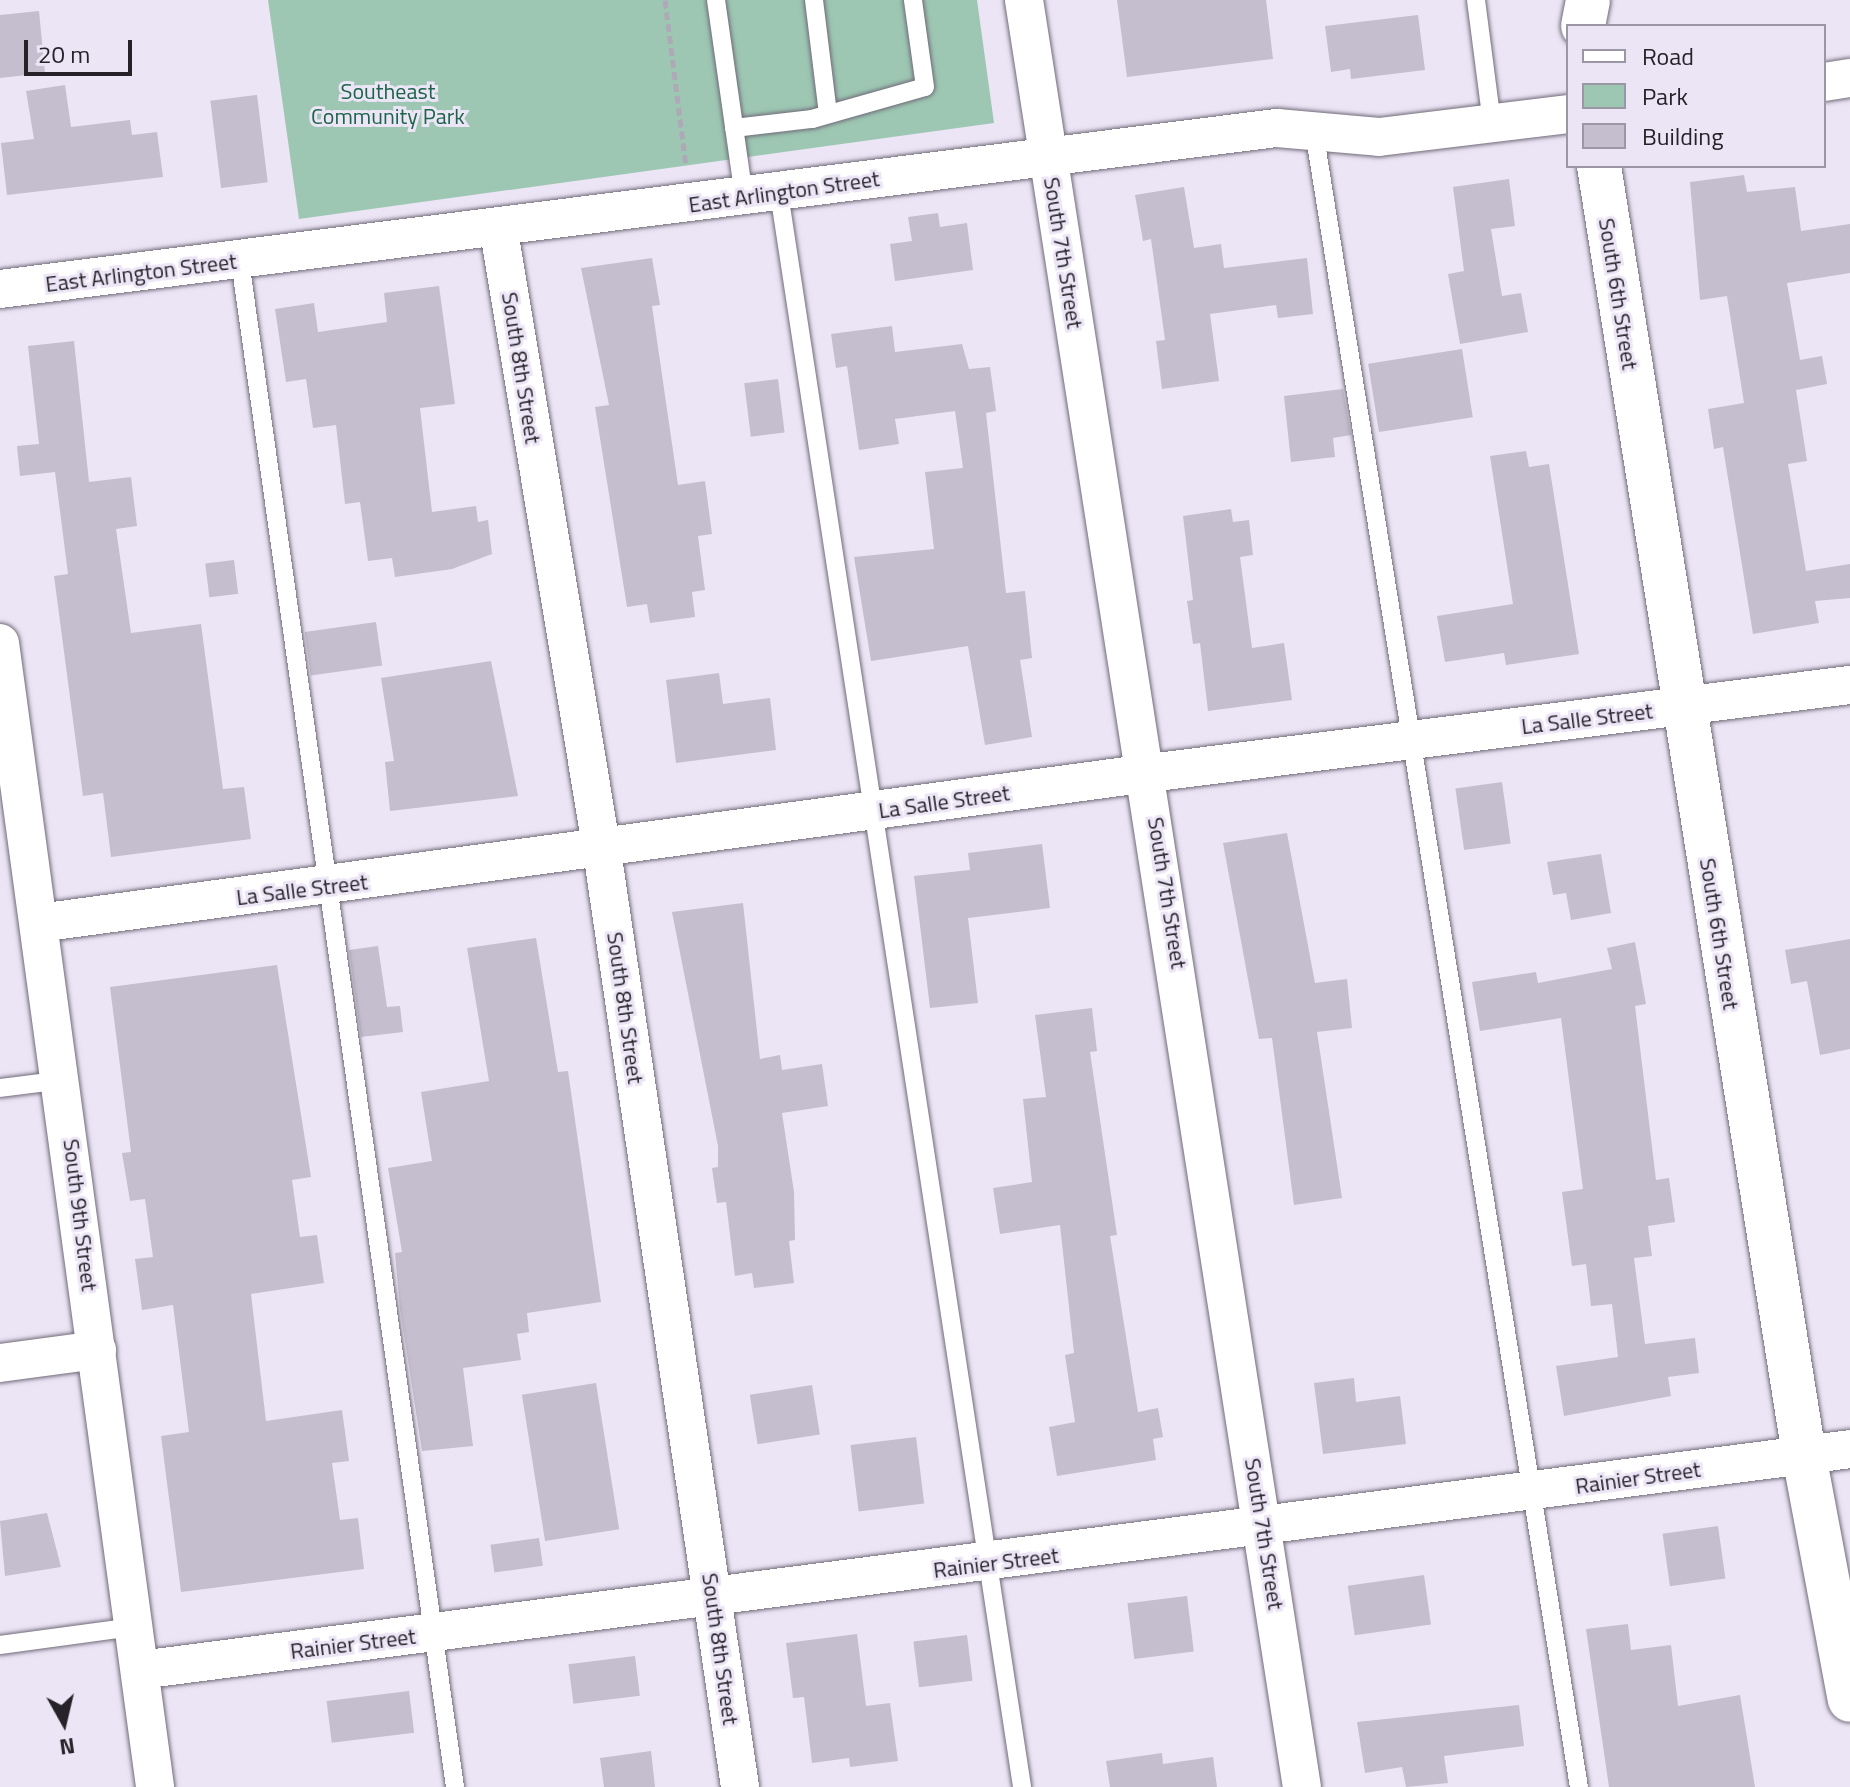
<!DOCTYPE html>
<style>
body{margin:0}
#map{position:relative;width:1850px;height:1787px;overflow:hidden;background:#ece5f6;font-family:"Titillium Web",sans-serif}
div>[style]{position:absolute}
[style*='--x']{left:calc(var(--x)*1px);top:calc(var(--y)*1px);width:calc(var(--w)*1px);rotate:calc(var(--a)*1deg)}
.green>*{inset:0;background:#9dc7b3}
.building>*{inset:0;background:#c5bece;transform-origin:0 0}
.path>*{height:5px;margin-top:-2.5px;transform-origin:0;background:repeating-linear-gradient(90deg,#aea9b6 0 8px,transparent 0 12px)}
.roads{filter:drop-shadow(0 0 2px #716b79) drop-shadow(0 0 2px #716b79)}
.lane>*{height:18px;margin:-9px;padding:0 9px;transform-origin:9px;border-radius:9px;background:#fff}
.street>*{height:38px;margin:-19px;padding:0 19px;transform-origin:19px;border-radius:19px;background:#fff}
.secondary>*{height:44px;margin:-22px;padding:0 22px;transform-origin:22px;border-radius:22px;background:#fff}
span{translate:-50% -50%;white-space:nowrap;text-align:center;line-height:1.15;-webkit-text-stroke:6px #ece5f6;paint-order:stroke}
.park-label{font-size:22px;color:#1b644a}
.street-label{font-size:22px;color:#252329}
.legend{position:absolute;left:1566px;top:24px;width:260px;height:144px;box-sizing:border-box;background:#ece5f6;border:2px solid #9c97a4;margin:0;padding:10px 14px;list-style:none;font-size:24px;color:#252329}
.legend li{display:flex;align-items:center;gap:16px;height:40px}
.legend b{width:40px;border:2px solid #9c97a4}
.north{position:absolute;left:24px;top:1683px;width:80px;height:80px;-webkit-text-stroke:6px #ece5f6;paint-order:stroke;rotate:172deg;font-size:22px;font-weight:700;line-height:32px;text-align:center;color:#252329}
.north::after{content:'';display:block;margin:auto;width:28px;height:36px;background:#252329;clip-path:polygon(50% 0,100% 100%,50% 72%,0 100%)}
.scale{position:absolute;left:24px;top:40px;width:108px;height:36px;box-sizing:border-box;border:4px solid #252329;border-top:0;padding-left:10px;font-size:24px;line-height:28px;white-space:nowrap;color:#252329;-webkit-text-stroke:6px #ece5f6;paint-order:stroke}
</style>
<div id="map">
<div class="green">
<div style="clip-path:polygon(268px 0,977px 0,994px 123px,299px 219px)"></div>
</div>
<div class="building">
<div style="clip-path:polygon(1117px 0,1266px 0,1273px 59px,1127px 77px)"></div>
<div style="clip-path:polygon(39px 11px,45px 73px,0 78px,0 15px)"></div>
<div style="clip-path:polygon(1418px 15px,1425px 70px,1351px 79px,1350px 69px,1331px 72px,1325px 26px)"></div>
<div style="clip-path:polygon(65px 85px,71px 127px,130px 120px,132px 135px,157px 132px,163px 177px,7px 195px,1px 143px,34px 139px,26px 91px)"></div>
<div style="left:257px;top:95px;width:88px;height:47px;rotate:83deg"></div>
<div style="clip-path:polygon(1744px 175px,1747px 192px,1795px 187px,1801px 231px,1850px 224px,1850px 273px,1787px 283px,1800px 360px,1822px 356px,1827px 384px,1796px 390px,1807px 461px,1788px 464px,1806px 571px,1850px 564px,1850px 598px,1815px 601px,1819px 623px,1753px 634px,1723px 447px,1714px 449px,1708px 409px,1744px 403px,1727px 296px,1700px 300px,1690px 182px)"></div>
<div style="clip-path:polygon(1509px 179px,1515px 226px,1491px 229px,1502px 296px,1521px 293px,1528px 332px,1460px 344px,1448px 274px,1464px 271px,1453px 187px)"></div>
<div style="clip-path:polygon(1184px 187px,1194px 248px,1221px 244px,1224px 268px,1307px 258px,1313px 314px,1278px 318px,1276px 305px,1210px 314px,1219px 381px,1162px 389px,1156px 341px,1165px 340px,1151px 239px,1143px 241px,1135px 195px)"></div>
<div style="clip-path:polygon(938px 213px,940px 227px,967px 223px,973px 270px,895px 281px,890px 244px,912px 241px,908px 217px)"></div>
<div style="clip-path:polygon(652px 258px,660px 305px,652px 306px,678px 485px,705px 481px,712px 534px,698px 536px,705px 590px,692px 592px,695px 617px,650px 623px,647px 604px,627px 607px,595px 407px,609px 405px,581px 268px)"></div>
<div style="clip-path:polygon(439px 286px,455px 404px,420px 408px,432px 512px,476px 506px,478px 522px,488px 520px,492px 554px,452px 569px,395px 577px,392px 558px,368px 561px,360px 502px,345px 504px,336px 425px,313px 428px,306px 379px,286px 382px,275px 309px,314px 303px,318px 332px,387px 322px,384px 293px)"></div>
<div style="clip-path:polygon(892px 326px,895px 352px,962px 344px,969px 369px,990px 367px,996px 411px,986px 413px,1006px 593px,1025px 591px,1032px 658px,1020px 660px,1032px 737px,985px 745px,968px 646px,871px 661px,854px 557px,934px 549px,925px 472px,963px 468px,955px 411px,895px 419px,899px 444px,859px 450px,847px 366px,836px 368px,831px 334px)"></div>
<div style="clip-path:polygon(74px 341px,89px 482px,131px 477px,137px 526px,116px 529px,131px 633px,201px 624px,223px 789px,244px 787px,251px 839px,111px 857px,103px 793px,83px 796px,54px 576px,68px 574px,55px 472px,20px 476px,17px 446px,39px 444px,28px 346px)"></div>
<div style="left:1462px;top:349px;width:69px;height:95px;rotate:81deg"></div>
<div style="left:778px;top:379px;width:54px;height:34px;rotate:83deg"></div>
<div style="clip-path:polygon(1343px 389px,1351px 435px,1333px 438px,1335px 457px,1291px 462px,1284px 396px)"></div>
<div style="clip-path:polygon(1526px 451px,1529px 467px,1549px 464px,1579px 654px,1506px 665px,1504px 653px,1445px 662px,1437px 616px,1513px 604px,1490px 456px)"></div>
<div style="clip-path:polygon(1231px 509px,1233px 522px,1249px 520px,1253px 555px,1240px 557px,1252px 648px,1284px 643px,1292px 700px,1208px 711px,1200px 643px,1193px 644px,1187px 601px,1193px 600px,1183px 516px)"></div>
<div style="left:234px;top:560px;width:34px;height:29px;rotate:83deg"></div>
<div style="left:376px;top:622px;width:44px;height:72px;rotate:82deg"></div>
<div style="clip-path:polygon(491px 661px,518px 796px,390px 811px,385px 762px,394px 761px,381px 678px)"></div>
<div style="clip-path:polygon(719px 673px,723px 704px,770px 698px,776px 750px,676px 763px,666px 680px)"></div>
<div style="left:1502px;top:782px;width:62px;height:47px;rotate:82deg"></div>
<div style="clip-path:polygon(1287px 833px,1315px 983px,1347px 979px,1352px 1028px,1317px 1032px,1342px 1198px,1294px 1205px,1272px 1038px,1259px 1039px,1223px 843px)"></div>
<div style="clip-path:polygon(1042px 844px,1050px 908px,968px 918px,978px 1003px,930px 1008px,914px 876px,970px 870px,968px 853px)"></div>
<div style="clip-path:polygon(1601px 854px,1611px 913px,1571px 920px,1566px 893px,1553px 895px,1547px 862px)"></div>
<div style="clip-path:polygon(743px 903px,760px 1059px,780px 1055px,782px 1070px,822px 1064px,828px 1106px,782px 1113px,794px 1192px,795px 1240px,789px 1241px,794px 1283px,754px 1288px,752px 1273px,735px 1276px,726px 1202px,717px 1203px,712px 1168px,718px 1167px,718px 1146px,672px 912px)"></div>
<div style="clip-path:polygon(536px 938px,558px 1072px,568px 1071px,601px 1302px,527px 1313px,529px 1332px,517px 1334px,521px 1360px,463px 1368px,473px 1446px,422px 1451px,400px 1309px,395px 1253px,402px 1252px,388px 1168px,432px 1161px,421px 1092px,489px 1081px,467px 948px)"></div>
<div style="clip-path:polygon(1850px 939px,1850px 1049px,1820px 1055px,1807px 981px,1791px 984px,1785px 950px)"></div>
<div style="clip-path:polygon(1635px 942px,1646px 1004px,1635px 1006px,1656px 1180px,1669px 1178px,1675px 1222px,1648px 1226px,1652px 1256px,1634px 1258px,1645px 1344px,1695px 1338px,1699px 1373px,1668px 1377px,1671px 1396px,1564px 1416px,1556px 1366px,1618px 1357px,1612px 1304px,1591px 1306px,1586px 1264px,1572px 1266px,1562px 1192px,1583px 1189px,1561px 1018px,1480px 1031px,1472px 982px,1536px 972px,1538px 983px,1612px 969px,1607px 948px)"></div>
<div style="clip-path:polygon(378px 946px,387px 1007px,400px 1006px,403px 1032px,361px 1037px,349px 950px)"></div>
<div style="clip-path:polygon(277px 965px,311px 1177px,292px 1180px,300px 1237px,317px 1235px,324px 1283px,251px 1294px,266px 1421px,342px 1410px,349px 1461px,332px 1463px,340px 1520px,358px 1518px,364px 1569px,181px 1592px,161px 1436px,189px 1432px,173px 1305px,142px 1310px,135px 1259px,153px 1257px,145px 1199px,130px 1201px,122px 1153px,131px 1152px,110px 987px)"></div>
<div style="clip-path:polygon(1092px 1008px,1097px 1051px,1090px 1052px,1117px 1235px,1110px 1236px,1138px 1412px,1158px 1408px,1163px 1437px,1153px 1439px,1156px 1460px,1057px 1476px,1049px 1427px,1075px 1422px,1065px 1355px,1074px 1353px,1060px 1225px,1000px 1234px,993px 1188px,1032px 1182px,1023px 1099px,1046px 1097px,1035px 1015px)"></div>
<div style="clip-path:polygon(1354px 1378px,1356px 1402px,1400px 1396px,1406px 1444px,1323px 1454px,1314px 1383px)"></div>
<div style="left:596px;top:1383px;width:148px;height:75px;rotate:81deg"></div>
<div style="left:812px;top:1385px;width:50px;height:63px;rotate:81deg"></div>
<div style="left:916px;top:1437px;width:67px;height:66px;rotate:83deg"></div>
<div style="clip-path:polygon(47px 1513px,61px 1567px,5px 1576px,0 1521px)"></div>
<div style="left:1718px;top:1526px;width:53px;height:56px;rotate:82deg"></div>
<div style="left:539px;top:1538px;width:28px;height:49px;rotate:82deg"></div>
<div style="left:1424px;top:1575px;width:50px;height:77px;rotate:82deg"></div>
<div style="left:1187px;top:1596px;width:56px;height:60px;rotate:83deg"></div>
<div style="clip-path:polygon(1628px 1624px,1631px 1650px,1671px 1645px,1678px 1706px,1740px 1695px,1755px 1787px,1609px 1787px,1586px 1629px)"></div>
<div style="clip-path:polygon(857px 1634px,866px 1706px,890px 1703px,898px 1761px,850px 1767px,849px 1758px,812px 1763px,804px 1697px,793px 1698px,786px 1643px)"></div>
<div style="left:967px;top:1635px;width:46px;height:54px;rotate:83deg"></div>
<div style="left:635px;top:1656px;width:40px;height:67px;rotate:83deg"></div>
<div style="left:409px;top:1691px;width:42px;height:83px;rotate:83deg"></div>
<div style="clip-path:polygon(1519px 1705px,1524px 1746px,1444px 1756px,1448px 1783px,1406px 1787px,1402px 1767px,1365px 1773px,1357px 1722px)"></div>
<div style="clip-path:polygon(651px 1751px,655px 1787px,604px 1787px,600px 1758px)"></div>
<div style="clip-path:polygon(1162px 1753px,1163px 1764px,1213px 1757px,1217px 1787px,1110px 1787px,1106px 1761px)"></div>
</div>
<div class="path">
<div style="--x:665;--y:0;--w:167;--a:82.8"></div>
</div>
<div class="roads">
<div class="lane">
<div style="--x:716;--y:0;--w:199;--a:81.9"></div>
<div style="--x:814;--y:0;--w:115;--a:83"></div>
<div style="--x:1476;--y:0;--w:125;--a:82.6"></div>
<div style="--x:734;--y:128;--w:79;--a:-6.6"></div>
<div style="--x:812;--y:119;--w:117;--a:-15.8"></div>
<div style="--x:925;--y:87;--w:88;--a:-97.9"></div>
<div style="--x:1314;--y:131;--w:1677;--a:80.91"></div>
<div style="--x:779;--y:193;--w:1612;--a:81.33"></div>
<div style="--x:240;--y:261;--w:1541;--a:81.98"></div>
<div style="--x:0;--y:1088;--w:64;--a:-7.2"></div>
<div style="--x:0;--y:1645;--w:135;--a:-7.7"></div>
</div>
<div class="street">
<div style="--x:1024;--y:0;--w:1808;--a:81.16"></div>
<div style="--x:1824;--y:82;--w:26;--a:-9"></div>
<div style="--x:499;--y:231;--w:628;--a:80.57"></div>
<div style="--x:602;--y:851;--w:946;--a:81.61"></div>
<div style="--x:0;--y:289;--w:1287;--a:-7.19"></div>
<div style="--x:1277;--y:128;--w:102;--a:5"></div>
<div style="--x:1379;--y:137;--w:190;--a:-6.9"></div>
<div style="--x:0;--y:643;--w:1154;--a:82.28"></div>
<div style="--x:39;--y:923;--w:1120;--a:-7.7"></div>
<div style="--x:1149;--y:773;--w:707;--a:-7.16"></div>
<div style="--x:0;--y:1363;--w:98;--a:-7.6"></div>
<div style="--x:140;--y:1670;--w:1724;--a:-7.36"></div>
</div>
<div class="secondary">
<div style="--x:1583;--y:26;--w:26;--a:-79"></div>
<div style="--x:1599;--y:166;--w:1305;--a:80.96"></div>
<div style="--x:1804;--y:1455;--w:249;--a:79.4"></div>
</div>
</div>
<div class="park-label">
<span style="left:388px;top:104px">Southeast<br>Community Park</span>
</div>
<div class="street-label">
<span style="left:784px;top:192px;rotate:-8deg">East Arlington Street</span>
<span style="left:1063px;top:253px;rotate:81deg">South 7th Street</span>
<span style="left:141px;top:273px;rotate:-7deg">East Arlington Street</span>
<span style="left:1618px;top:294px;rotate:81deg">South 6th Street</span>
<span style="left:521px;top:368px;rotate:81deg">South 8th Street</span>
<span style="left:1587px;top:719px;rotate:-7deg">La Salle Street</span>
<span style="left:944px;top:802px;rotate:-8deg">La Salle Street</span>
<span style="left:302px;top:890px;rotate:-7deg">La Salle Street</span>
<span style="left:1167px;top:893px;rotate:81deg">South 7th Street</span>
<span style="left:1719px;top:934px;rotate:81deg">South 6th Street</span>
<span style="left:625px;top:1008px;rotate:82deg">South 8th Street</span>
<span style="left:80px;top:1215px;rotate:83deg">South 9th Street</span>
<span style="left:1638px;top:1478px;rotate:-8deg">Rainier Street</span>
<span style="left:1264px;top:1534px;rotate:81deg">South 7th Street</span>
<span style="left:996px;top:1563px;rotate:-7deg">Rainier Street</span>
<span style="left:353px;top:1644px;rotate:-7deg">Rainier Street</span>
<span style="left:720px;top:1649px;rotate:82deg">South 8th Street</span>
</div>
<ul class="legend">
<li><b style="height:10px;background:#fff"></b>Road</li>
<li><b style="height:22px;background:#9dc7b3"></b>Park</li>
<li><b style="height:22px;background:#c5bece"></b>Building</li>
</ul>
<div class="north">N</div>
<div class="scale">20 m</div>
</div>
